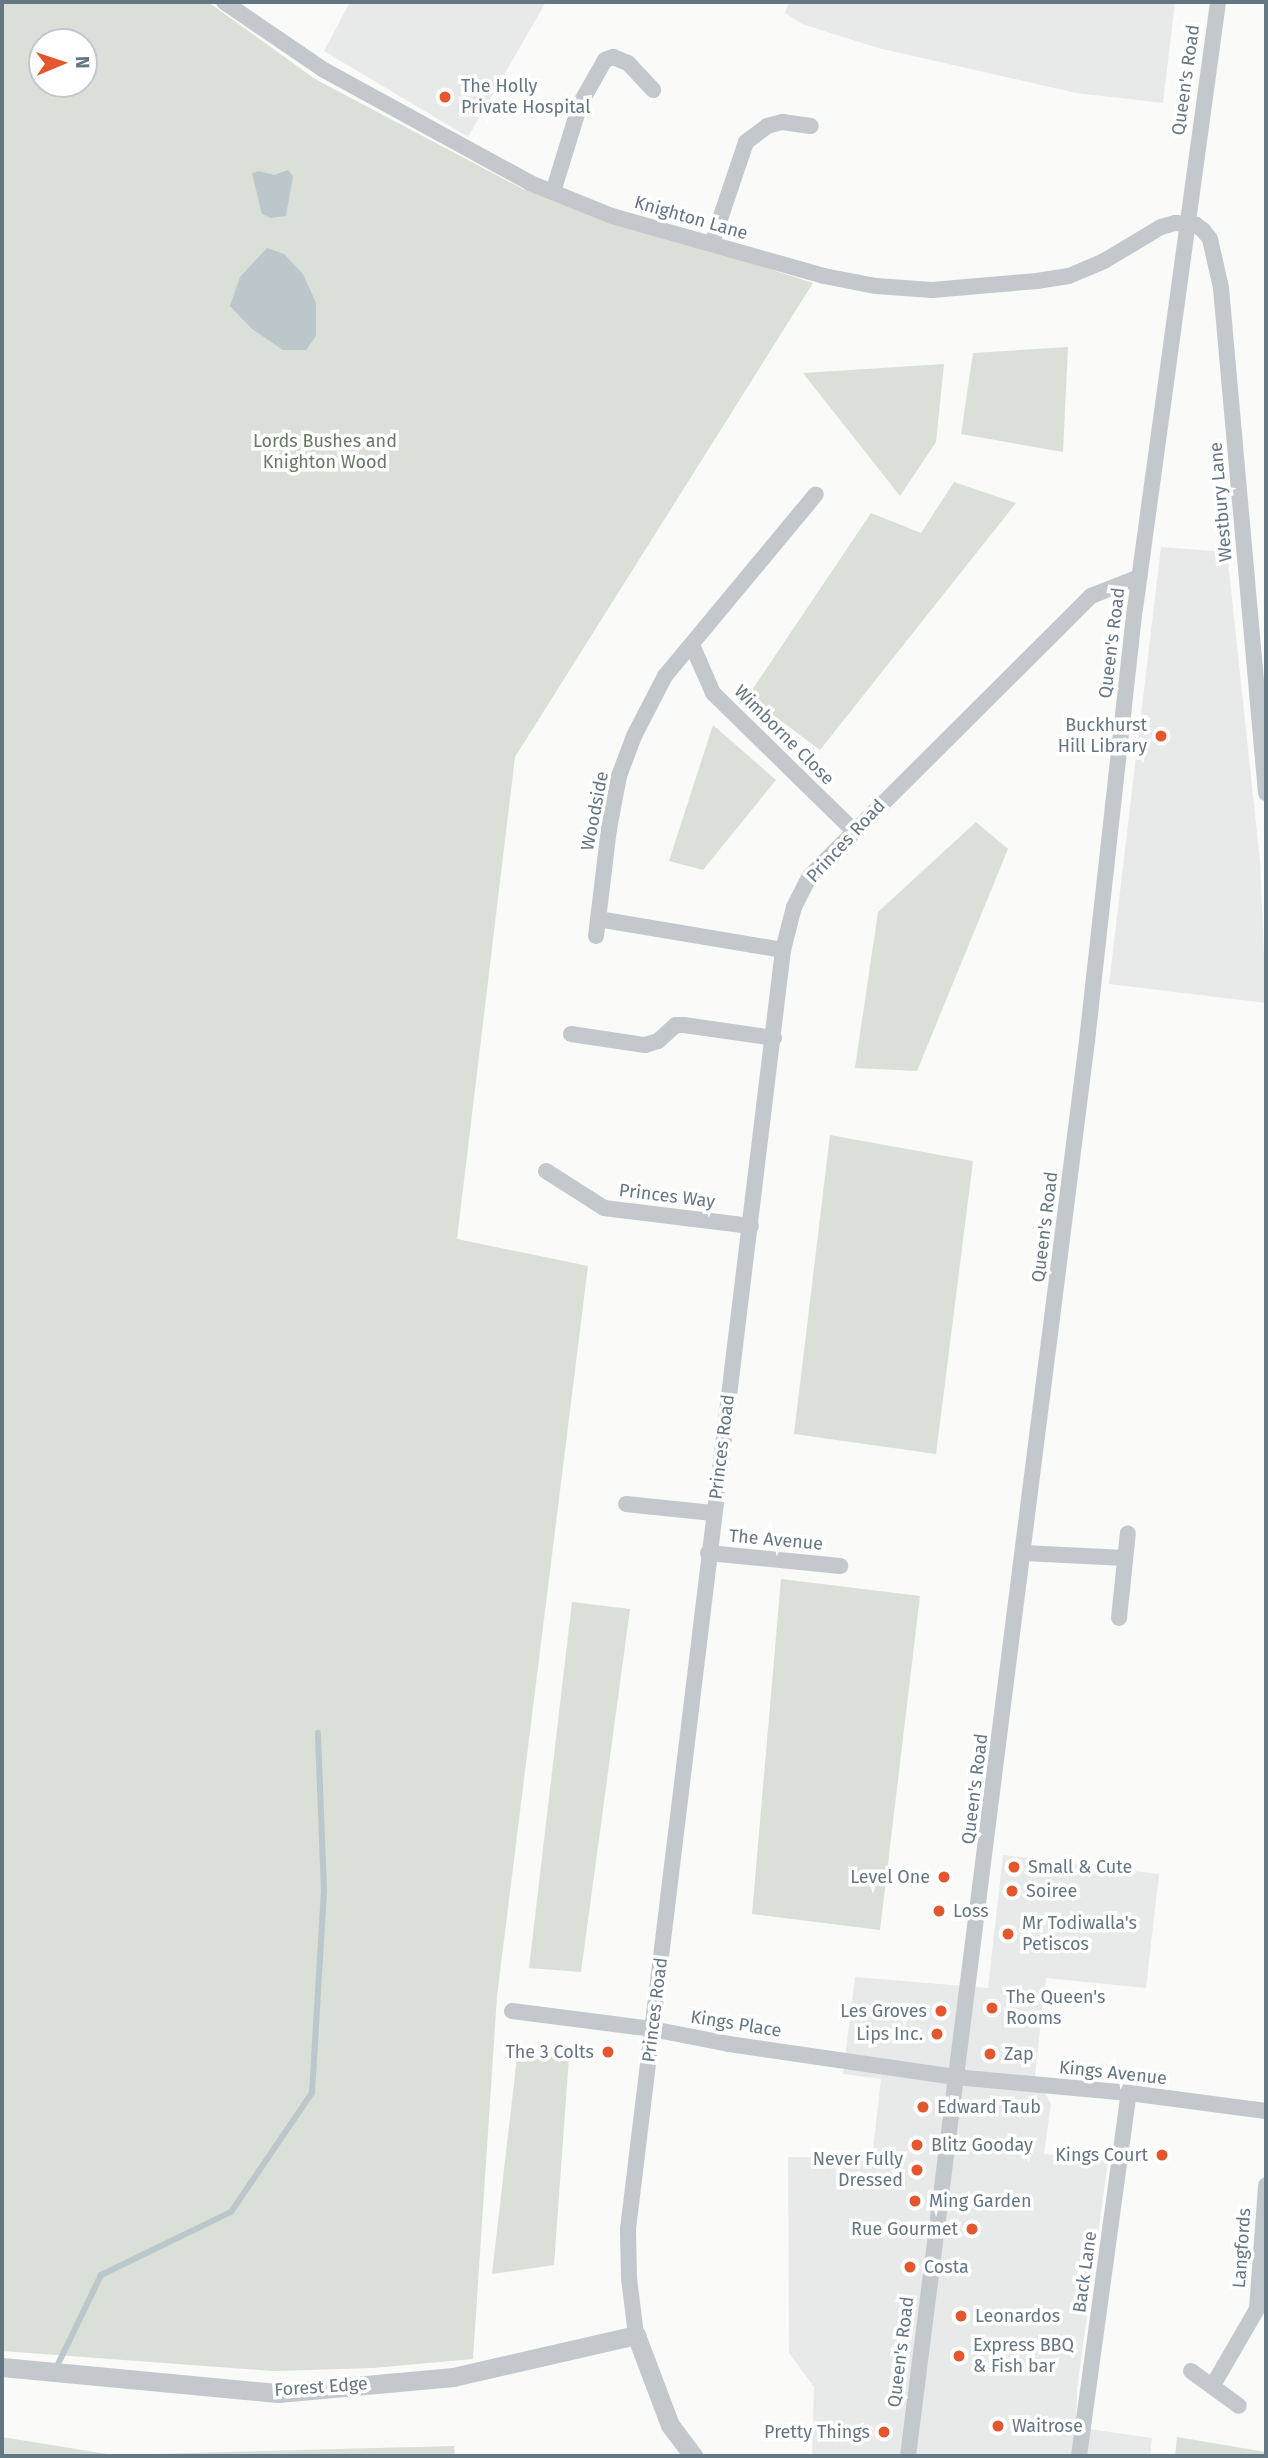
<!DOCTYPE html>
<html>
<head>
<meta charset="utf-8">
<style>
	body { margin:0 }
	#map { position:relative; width:1268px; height:2458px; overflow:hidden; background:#fafaf8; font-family:"Fira Sans",sans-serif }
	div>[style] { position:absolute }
	.built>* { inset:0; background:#e8e9e9 }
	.green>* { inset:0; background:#dadfd7 }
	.water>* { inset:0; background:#bbc7cb }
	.stream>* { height:6px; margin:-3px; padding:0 3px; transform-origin:3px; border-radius:3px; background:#bbc7cb }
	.minor>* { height:16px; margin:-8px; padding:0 8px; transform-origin:8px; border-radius:8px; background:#c3c8cc }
	.tertiary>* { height:19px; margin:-9.5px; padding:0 9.5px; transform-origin:9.5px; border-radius:9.5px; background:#c3c8cc }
	.dots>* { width:19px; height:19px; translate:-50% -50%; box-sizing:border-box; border:4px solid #fff; border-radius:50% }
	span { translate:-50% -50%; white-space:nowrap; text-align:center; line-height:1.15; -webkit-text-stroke:7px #fff; paint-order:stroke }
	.street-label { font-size:18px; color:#657683 }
	.poi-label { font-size:18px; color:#657683 }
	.left { translate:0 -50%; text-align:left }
	.right { translate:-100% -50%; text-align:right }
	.park-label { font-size:18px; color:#687a64 }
	.frame { position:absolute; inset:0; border:4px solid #657683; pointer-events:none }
	.north { position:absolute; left:28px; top:28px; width:70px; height:70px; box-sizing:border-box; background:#fff; border:2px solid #c1c8cd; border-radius:50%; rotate:88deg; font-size:19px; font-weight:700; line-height:28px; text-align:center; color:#657683 }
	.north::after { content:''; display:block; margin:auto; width:24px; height:32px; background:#e4572e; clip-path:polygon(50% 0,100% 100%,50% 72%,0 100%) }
</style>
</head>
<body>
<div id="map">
	<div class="built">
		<i style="clip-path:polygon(350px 2px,546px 2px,468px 137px,324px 51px)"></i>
		<i style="clip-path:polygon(789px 2px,1175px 2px,1163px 103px,1076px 93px,878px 48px,802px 24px,785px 13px)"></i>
		<i style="clip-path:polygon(1161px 547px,1227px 552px,1260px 861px,1266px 1003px,1109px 984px)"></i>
		<i style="clip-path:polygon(1003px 1855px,1159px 1874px,1146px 1988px,1046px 1978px,1035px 2075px,1051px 2104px,1044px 2154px,1108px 2161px,1077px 2390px,1076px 2427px,1152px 2438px,1150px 2456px,812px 2456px,814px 2387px,789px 2353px,788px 2157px,872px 2158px,881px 2079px,843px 2074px,855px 1977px,988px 1988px)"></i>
	</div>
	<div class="green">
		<i style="clip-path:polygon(evenodd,2px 2px,208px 2px,315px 79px,523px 189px,813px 283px,515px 757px,457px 1239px,588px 1266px,497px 1996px,473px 2359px,373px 2368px,273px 2371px,2px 2351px,2px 2px,42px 42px,84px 42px,84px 84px,42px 84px,42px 42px)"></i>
		<i style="clip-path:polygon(1068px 347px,1063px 452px,961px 434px,973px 353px)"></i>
		<i style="clip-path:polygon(944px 364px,936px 442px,900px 496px,803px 373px)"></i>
		<i style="clip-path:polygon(954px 482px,1016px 503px,820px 750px,748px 696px,871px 513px,921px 533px)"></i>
		<i style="clip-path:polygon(713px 725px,776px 780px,703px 870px,669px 861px)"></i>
		<i style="clip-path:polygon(976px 822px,1008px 849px,917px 1071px,855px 1068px,878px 912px)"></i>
		<i style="clip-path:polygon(830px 1135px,973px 1161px,936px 1454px,794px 1434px)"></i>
		<i style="clip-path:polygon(781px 1579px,920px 1596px,880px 1930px,752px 1914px)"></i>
		<i style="clip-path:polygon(572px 1602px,630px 1609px,581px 1972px,529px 1968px)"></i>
		<i style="clip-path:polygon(517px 2057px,569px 2057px,554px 2265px,492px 2274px)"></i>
		<i style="clip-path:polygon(2px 2437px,113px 2455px,454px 2446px,455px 2456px,2px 2456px)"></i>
		<i style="clip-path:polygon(1177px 2437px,1266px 2452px,1266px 2456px,1175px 2456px)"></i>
	</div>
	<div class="water">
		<i style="clip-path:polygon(288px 170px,293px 176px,286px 216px,271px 218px,262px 214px,252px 173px,259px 171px,274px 175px)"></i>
		<i style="clip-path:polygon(267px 248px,284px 254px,303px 274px,316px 303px,316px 336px,306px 350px,283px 350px,252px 329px,230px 306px,240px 277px)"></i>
	</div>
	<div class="stream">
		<i style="left:58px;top:2364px;width:99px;rotate:-64.2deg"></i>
		<i style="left:101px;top:2275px;width:144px;rotate:-25.9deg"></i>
		<i style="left:231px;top:2212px;width:144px;rotate:-55.8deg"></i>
		<i style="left:312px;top:2093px;width:202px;rotate:-86.6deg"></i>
		<i style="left:324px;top:1891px;width:158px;rotate:-92.2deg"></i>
	</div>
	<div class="minor">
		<i style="left:224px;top:2px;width:121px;rotate:34.2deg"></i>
		<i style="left:324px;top:70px;width:235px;rotate:28.7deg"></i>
		<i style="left:530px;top:183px;width:88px;rotate:21.9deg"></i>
		<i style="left:612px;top:216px;width:220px;rotate:15.8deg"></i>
		<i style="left:824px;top:276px;width:53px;rotate:10.9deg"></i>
		<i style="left:876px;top:286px;width:56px;rotate:4.1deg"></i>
		<i style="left:932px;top:290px;width:105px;rotate:-4.9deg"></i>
		<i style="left:1037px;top:281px;width:32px;rotate:-9deg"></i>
		<i style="left:1069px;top:276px;width:38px;rotate:-23deg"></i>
		<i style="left:1104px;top:261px;width:66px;rotate:-30.8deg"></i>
		<i style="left:1161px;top:227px;width:15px;rotate:-16deg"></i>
		<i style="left:1175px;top:223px;width:21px;rotate:5deg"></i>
		<i style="left:1196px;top:225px;width:9px;rotate:36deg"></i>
		<i style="left:1203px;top:230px;width:11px;rotate:52deg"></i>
		<i style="left:1210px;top:239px;width:50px;rotate:77.3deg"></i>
		<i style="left:1221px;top:288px;width:507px;rotate:84.91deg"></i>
		<i style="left:553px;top:192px;width:92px;rotate:-72.9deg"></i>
		<i style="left:580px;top:104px;width:51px;rotate:-60.4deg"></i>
		<i style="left:605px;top:60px;width:9px;rotate:-21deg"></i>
		<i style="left:613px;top:57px;width:16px;rotate:22deg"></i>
		<i style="left:628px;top:63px;width:37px;rotate:47deg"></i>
		<i style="left:712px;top:243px;width:107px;rotate:-71.4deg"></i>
		<i style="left:746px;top:142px;width:26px;rotate:-37deg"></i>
		<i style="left:767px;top:126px;width:16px;rotate:-15deg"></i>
		<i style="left:782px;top:122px;width:29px;rotate:8deg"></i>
		<i style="left:692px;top:645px;width:52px;rotate:66.4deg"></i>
		<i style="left:713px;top:693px;width:197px;rotate:44.4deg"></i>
		<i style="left:598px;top:919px;width:188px;rotate:9.5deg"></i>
		<i style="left:596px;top:936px;width:108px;rotate:-83.1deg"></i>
		<i style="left:609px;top:829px;width:54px;rotate:-79.3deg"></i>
		<i style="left:619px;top:776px;width:43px;rotate:-69.4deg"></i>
		<i style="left:634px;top:736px;width:68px;rotate:-62.7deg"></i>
		<i style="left:665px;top:676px;width:236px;rotate:-50.3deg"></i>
		<i style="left:571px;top:1034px;width:75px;rotate:8.5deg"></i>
		<i style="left:645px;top:1045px;width:14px;rotate:-17deg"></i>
		<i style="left:658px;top:1041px;width:24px;rotate:-42deg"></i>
		<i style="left:676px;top:1025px;width:8px"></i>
		<i style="left:684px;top:1025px;width:91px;rotate:8.2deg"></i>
		<i style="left:546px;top:1171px;width:69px;rotate:32.5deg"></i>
		<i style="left:604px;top:1208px;width:148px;rotate:7deg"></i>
		<i style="left:626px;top:1504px;width:87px;rotate:5.9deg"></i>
		<i style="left:708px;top:1553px;width:133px;rotate:5.6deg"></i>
		<i style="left:1024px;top:1553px;width:101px;rotate:2.8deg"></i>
		<i style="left:1119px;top:1618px;width:85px;rotate:-84deg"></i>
		<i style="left:512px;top:2011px;width:141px;rotate:7.3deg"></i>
		<i style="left:652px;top:2029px;width:78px;rotate:11deg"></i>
		<i style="left:729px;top:2044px;width:227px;rotate:8.3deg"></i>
		<i style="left:954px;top:2077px;width:176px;rotate:5.2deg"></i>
		<i style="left:1129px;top:2093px;width:138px;rotate:7.5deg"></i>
		<i style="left:636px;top:2335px;width:57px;rotate:-97deg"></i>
		<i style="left:629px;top:2278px;width:49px;rotate:-91.2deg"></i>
		<i style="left:628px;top:2229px;width:1288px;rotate:-83.09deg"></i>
		<i style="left:783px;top:950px;width:44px;rotate:-75.7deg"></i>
		<i style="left:794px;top:907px;width:34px;rotate:-63deg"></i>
		<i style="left:809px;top:877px;width:398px;rotate:-44.9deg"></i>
		<i style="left:1091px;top:596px;width:52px;rotate:-21.6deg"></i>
		<i style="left:1191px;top:2371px;width:59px;rotate:36.1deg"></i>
		<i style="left:1213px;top:2385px;width:88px;rotate:-59.9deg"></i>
		<i style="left:1257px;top:2309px;width:124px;rotate:-85.8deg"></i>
		<i style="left:908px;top:2456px;width:1426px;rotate:-82.79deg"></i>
		<i style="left:1087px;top:1041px;width:435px;rotate:-83.7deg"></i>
		<i style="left:1135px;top:609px;width:613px;rotate:-82.21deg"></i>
		<i style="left:1079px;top:2456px;width:366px;rotate:-82.2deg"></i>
	</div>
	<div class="tertiary">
		<i style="left:2px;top:2367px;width:277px;rotate:5.4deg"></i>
		<i style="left:278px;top:2393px;width:176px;rotate:-5.2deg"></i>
		<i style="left:453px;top:2377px;width:188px;rotate:-12.9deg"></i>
		<i style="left:636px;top:2335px;width:96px;rotate:69.3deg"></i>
		<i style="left:670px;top:2425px;width:39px;rotate:53deg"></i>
	</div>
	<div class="dots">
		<i style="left:445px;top:97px;background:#e4572e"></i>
		<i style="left:1161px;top:736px;background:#e4572e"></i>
		<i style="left:1014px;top:1867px;background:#e4572e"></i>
		<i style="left:944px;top:1877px;background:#e4572e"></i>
		<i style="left:1012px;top:1891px;background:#e4572e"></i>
		<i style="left:939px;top:1911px;background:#e4572e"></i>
		<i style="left:1008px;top:1934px;background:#e4572e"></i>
		<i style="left:992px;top:2008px;background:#e4572e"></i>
		<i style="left:941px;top:2011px;background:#e4572e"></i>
		<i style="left:937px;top:2034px;background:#e4572e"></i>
		<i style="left:608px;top:2052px;background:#e4572e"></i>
		<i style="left:990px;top:2054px;background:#e4572e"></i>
		<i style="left:923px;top:2107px;background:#e4572e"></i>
		<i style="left:917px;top:2145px;background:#e4572e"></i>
		<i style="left:1162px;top:2155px;background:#e4572e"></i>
		<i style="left:917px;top:2170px;background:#e4572e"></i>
		<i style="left:915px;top:2201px;background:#e4572e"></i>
		<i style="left:972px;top:2229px;background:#e4572e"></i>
		<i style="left:910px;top:2267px;background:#e4572e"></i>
		<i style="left:961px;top:2316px;background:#e4572e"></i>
		<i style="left:959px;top:2356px;background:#e4572e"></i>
		<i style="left:998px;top:2426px;background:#e4572e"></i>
		<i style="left:884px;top:2432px;background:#e4572e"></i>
	</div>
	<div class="street-label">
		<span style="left:1186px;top:80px;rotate:-82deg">Queen's Road</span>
		<span style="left:691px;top:218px;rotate:16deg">Knighton Lane</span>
		<span style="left:1221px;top:502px;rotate:-95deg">Westbury Lane</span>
		<span style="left:1112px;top:643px;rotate:-83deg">Queen's Road</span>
		<span style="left:784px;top:735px;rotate:45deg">Wimborne Close</span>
		<span style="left:595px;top:811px;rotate:-79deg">Woodside</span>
		<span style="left:846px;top:841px;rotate:-47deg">Princes Road</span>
		<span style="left:667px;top:1196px;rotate:7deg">Princes Way</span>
		<span style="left:1045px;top:1227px;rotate:-83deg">Queen's Road</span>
		<span style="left:722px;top:1447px;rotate:-83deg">Princes Road</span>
		<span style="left:776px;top:1540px;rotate:5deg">The Avenue</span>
		<span style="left:975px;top:1789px;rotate:-83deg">Queen's Road</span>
		<span style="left:655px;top:2010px;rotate:-83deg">Princes Road</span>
		<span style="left:736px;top:2024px;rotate:9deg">Kings Place</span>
		<span style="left:1113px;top:2073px;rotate:6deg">Kings Avenue</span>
		<span style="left:1242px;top:2248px;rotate:-86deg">Langfords</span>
		<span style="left:1085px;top:2272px;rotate:-82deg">Back Lane</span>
		<span style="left:901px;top:2352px;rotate:-83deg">Queen's Road</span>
		<span style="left:321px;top:2387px;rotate:-4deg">Forest Edge</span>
	</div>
	<div class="poi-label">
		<span class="left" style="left:461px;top:97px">The Holly<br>Private Hospital</span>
		<span class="right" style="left:1147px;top:736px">Buckhurst<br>Hill Library</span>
		<span class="left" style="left:1028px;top:1867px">Small &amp; Cute</span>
		<span class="right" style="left:930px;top:1877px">Level One</span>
		<span class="left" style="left:1026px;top:1891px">Soiree</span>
		<span class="left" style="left:953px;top:1911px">Loss</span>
		<span class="left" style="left:1022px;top:1934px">Mr Todiwalla's<br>Petiscos</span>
		<span class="left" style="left:1006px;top:2008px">The Queen's<br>Rooms</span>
		<span class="right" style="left:927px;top:2011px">Les Groves</span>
		<span class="right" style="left:923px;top:2034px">Lips Inc.</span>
		<span class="right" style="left:594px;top:2052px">The 3 Colts</span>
		<span class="left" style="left:1004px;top:2054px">Zap</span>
		<span class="left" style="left:937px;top:2107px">Edward Taub</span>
		<span class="left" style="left:931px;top:2145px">Blitz Gooday</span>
		<span class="right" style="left:1148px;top:2155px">Kings Court</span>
		<span class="right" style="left:903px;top:2170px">Never Fully<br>Dressed</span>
		<span class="left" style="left:929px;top:2201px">Ming Garden</span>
		<span class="right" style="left:958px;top:2229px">Rue Gourmet</span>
		<span class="left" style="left:924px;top:2267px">Costa</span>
		<span class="left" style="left:975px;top:2316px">Leonardos</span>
		<span class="left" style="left:973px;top:2356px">Express BBQ<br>&amp; Fish bar</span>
		<span class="left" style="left:1012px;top:2426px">Waitrose</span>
		<span class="right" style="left:870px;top:2432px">Pretty Things</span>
	</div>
	<div class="park-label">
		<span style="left:325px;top:452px">Lords Bushes and<br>Knighton Wood</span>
	</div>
	<div class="frame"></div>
	<div class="north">N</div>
</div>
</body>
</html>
